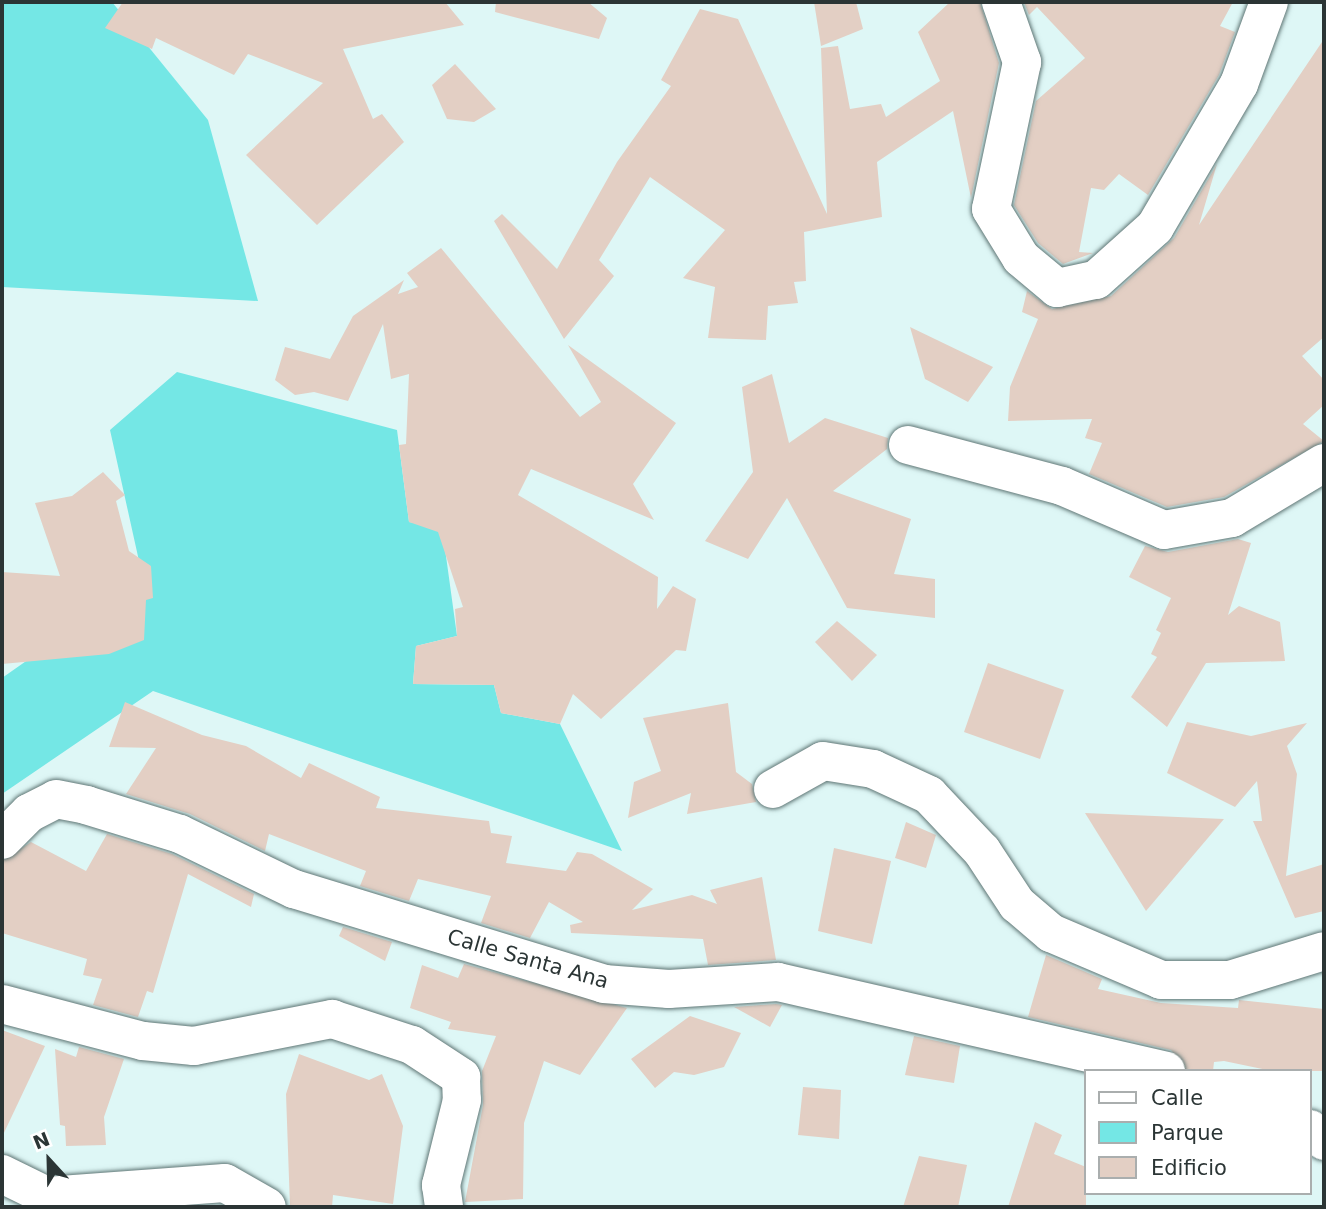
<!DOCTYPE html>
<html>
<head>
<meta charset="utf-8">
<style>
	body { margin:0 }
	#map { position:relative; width:1326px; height:1209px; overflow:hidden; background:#def7f6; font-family:"DejaVu Sans",sans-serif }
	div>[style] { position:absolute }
	.green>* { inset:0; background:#74e7e5 }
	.building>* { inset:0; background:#e3cfc4 }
	.roads { filter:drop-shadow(0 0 2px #5f7675) drop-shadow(0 0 2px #5f7675) }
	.minor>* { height:38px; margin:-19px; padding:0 19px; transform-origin:19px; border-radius:19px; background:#fff }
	span { translate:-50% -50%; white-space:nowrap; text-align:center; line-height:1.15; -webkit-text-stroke:5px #fff; paint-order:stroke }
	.street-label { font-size:21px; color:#2b3535 }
	.frame { position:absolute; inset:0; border:4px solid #2b3535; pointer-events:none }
	.legend { position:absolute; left:1084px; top:1069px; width:228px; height:126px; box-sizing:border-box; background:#fff; border:2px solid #aaaeae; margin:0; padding:9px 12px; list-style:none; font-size:21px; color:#2b3535 }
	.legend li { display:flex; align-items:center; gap:14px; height:35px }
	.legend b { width:35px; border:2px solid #aaaeae }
	.north { position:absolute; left:14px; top:1125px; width:70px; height:70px; -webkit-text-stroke:5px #fff; paint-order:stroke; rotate:338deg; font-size:19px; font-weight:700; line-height:28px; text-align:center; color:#2b3535 }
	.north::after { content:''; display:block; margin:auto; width:24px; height:32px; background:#2b3535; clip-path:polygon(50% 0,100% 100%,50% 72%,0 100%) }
</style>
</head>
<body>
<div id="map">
	<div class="green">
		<i style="clip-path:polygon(2px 2px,112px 2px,208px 120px,258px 301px,2px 287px)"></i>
		<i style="clip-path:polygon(177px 372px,397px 430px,409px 522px,442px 527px,457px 636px,416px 646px,413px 684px,494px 685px,501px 713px,560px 724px,622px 851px,153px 691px,2px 794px,2px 678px,143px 579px,110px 430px)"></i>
	</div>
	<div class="building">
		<i style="clip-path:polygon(123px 2px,445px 2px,464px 25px,343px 49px,373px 119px,382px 114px,404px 142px,317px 225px,246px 155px,323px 83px,248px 54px,234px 75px,156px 38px,152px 49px,105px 28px)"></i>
		<i style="clip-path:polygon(496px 2px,588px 2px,607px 18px,599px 39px,495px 12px)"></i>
		<i style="clip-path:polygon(814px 2px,856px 2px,863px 29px,821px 46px)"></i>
		<i style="clip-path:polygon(950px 2px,980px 2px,999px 63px,971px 198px,953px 111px,877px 162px,882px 217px,804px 232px,806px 281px,794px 282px,798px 303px,768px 306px,766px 340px,708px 338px,715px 287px,683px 278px,725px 230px,650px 177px,599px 260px,614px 276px,564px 339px,494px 221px,502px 214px,557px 269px,617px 162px,671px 86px,661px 80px,700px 9px,738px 19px,827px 214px,821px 48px,838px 46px,850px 109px,881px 104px,886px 117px,940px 81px,918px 32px)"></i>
		<i style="clip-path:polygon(1024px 2px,1233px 2px,1220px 26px,1235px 32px,1219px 75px,1148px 195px,1119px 174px,1104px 190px,1091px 188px,1079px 252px,1093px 253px,1063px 264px,1038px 243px,1014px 205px,1036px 101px,1085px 58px,1037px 7px,1029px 15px)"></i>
		<i style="clip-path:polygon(1324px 39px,1324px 337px,1302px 356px,1324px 380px,1324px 405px,1303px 424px,1324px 441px,1224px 497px,1167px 507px,1089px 474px,1102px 443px,1085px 438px,1092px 419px,1008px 421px,1010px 387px,1038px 319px,1022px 312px,1027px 291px,1052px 309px,1111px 296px,1174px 238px,1217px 164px,1199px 225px)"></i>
		<i style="clip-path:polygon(455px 64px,496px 109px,474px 122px,447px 119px,432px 85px)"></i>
		<i style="clip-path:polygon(441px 248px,580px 417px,601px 402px,568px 345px,676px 423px,633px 484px,654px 520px,531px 469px,518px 495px,658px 577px,657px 609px,673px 586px,696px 599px,686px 651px,676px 650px,601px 719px,573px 694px,560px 724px,501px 713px,494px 685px,413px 684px,416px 646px,457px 636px,455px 609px,463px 607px,438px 532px,409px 522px,399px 445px,406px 444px,409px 374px,391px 379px,383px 324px,348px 401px,314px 392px,295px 395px,275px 380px,285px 347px,330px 359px,353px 316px,404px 280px,398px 294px,418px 287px,407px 273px)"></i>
		<i style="clip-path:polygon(910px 327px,993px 367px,968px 402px,925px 379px)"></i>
		<i style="clip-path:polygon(772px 374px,789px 443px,825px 418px,888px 438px,887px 449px,833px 491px,911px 519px,894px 574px,935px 579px,935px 618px,847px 608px,787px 498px,748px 559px,705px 541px,753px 472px,742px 387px)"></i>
		<i style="clip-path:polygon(103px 472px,125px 495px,116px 501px,129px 551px,151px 566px,153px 598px,146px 600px,144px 640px,109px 654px,2px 664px,2px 572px,60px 576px,35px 503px,72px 496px)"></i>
		<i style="clip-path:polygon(1238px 539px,1251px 543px,1228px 615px,1239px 606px,1280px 622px,1285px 661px,1206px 663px,1167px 727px,1131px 697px,1157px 657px,1151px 654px,1161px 633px,1156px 630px,1171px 598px,1129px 577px,1145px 546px,1168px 552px)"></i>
		<i style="clip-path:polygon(837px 621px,877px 655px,852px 681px,815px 642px)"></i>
		<i style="clip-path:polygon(988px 663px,1064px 690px,1040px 759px,964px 732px)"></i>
		<i style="clip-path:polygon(125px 702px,202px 735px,246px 746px,301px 778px,309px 763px,380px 797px,376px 808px,489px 821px,491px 833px,512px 836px,506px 863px,566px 871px,577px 852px,592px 854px,653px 889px,632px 910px,692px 895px,717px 904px,710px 890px,762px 877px,776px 960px,708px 965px,703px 939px,571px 933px,570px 925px,583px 922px,549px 902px,530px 938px,481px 923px,491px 896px,418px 879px,409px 901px,360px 886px,366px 871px,269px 834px,265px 851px,190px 814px,126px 794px,156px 748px,109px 747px)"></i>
		<i style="clip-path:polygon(728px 703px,736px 772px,752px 784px,756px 802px,687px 814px,691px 793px,628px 818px,634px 782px,661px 771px,643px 718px)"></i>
		<i style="clip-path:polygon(1187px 722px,1251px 736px,1307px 723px,1287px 746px,1297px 774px,1286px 876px,1324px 864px,1324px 911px,1295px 918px,1253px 821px,1262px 821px,1257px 781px,1235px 807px,1167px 773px)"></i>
		<i style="clip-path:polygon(1085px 813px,1224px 819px,1146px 911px)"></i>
		<i style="clip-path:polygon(906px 822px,936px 835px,926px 868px,895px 858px)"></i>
		<i style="clip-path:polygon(107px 834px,172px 854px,254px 894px,251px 907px,188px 874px,153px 993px,147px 991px,138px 1017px,93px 1005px,102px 979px,83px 975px,87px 959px,2px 933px,2px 861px,31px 842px,86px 871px)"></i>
		<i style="clip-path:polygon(834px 848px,891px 861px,872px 944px,818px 931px)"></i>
		<i style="clip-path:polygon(343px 927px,392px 942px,385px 961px,339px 936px)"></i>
		<i style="clip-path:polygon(1046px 955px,1102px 979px,1098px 989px,1161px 1003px,1238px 1008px,1239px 1000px,1324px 1009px,1324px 1071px,1272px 1071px,1224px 1061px,1214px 1062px,1213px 1071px,1187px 1071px,1171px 1050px,1028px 1017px)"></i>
		<i style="clip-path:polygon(464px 964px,627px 1008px,580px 1075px,544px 1061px,524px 1123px,523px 1199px,465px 1202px,483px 1105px,482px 1071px,496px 1036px,448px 1029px,451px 1022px,410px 1008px,422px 965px,458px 978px)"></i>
		<i style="clip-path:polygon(782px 1005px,770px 1027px,734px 1007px,776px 1004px)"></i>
		<i style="clip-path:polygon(690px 1016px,741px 1033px,724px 1067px,694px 1075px,674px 1072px,655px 1088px,631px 1059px)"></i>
		<i style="clip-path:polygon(2px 1030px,45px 1046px,2px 1137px)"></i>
		<i style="clip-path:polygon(914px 1036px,960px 1046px,954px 1083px,905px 1075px)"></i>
		<i style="clip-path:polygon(79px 1047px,124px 1059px,104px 1117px,106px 1145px,66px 1146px,65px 1126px,60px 1125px,55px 1049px,76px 1057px)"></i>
		<i style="clip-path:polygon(299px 1054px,369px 1080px,382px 1074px,403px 1126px,393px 1204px,333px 1195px,332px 1207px,290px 1207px,286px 1094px)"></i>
		<i style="clip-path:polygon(803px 1087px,841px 1090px,839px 1139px,798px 1135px)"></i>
		<i style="clip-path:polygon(1035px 1122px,1062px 1135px,1054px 1154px,1086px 1167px,1086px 1207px,1008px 1207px)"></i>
		<i style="clip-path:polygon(919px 1156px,967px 1165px,958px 1207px,903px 1207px)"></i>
	</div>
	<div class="roads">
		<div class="minor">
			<i style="left:1001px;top:2px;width:64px;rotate:70.7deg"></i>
			<i style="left:1022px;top:62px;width:150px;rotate:101.9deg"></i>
			<i style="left:991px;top:209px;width:57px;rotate:58.5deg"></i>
			<i style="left:1021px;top:258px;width:47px;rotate:39.8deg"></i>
			<i style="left:1057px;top:288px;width:40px;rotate:-12deg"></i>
			<i style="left:1096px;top:280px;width:79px;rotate:-41.9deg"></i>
			<i style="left:1155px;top:227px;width:166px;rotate:-59.6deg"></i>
			<i style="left:1239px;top:84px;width:87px;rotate:-69.9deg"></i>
			<i style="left:908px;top:445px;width:159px;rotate:14.9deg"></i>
			<i style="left:1062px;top:486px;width:111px;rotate:23.3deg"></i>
			<i style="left:1164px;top:530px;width:69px;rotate:-10deg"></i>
			<i style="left:1232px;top:518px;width:107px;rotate:-30.9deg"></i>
			<i style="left:773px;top:789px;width:57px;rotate:-29.2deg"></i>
			<i style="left:823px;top:761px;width:51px;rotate:9.1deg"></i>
			<i style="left:873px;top:769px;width:62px;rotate:24.9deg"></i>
			<i style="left:929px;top:795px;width:77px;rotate:46.6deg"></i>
			<i style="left:982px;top:851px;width:64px;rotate:56.6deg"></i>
			<i style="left:1017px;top:904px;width:45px;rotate:40.5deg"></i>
			<i style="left:1051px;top:933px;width:120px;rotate:23.1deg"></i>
			<i style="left:1161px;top:980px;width:69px"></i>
			<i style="left:1230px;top:980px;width:98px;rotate:-17.1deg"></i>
			<i style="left:2px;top:840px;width:38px;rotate:-45deg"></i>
			<i style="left:29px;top:813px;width:30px;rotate:-27deg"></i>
			<i style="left:56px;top:799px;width:31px;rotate:11deg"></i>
			<i style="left:86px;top:805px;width:98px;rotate:17.1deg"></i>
			<i style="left:180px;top:834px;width:127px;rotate:25.8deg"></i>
			<i style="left:294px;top:889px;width:324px;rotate:17deg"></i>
			<i style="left:604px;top:984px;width:65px;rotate:4.4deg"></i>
			<i style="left:669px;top:989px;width:109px;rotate:-3.7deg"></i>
			<i style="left:778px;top:982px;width:398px;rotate:12.9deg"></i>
			<i style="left:2px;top:1004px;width:146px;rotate:14.7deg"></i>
			<i style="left:143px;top:1041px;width:51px;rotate:5.6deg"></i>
			<i style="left:194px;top:1046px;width:141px;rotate:-11.1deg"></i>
			<i style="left:332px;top:1019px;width:84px;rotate:18deg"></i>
			<i style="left:412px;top:1045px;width:59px;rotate:33.1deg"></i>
			<i style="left:461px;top:1077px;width:23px;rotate:88deg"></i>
			<i style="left:462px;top:1100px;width:88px;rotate:103.9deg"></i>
			<i style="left:441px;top:1185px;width:22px;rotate:82deg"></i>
			<i style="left:1310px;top:1129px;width:18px;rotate:41deg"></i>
			<i style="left:2px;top:1174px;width:50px;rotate:26.1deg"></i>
			<i style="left:47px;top:1196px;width:178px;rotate:-4.2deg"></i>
			<i style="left:225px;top:1183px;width:48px;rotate:29.7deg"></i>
		</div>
	</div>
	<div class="street-label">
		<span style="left:528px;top:959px;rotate:16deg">Calle Santa Ana</span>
	</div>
	<div class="frame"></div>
	<ul class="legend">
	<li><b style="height:9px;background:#fff"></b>Calle</li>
	<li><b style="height:19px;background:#74e7e5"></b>Parque</li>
	<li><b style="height:19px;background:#e3cfc4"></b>Edificio</li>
	</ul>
	<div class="north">N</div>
</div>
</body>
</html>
